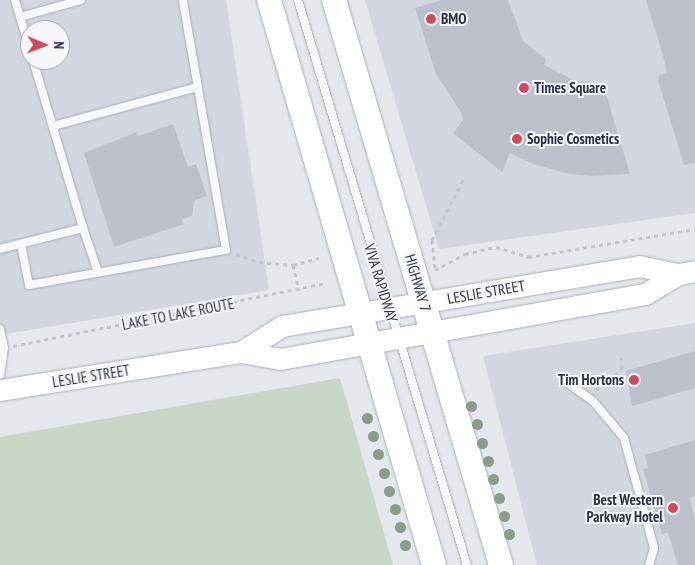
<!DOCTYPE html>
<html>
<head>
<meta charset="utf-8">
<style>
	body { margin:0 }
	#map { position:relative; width:695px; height:565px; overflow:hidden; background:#e4e7ec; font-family:"PT Sans Narrow",sans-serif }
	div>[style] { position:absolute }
	.built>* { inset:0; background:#d2d6de }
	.green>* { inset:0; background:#c9d6c5 }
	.building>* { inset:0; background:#bbc0ca }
	.path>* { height:3px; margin-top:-1.5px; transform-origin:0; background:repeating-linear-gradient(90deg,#c2c5cb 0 4px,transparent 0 8px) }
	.roads { filter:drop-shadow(0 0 1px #a9aeb7) drop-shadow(0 0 1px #a9aeb7) }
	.lane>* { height:8px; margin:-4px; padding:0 4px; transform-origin:4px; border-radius:4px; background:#f7f8fa }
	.secondary>* { height:21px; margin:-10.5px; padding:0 10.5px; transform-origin:10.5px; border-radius:10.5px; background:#fff }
	.primary>* { height:24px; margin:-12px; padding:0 12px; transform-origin:12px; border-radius:12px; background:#fff }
	.trees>* { width:11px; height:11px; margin:-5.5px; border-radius:50%; background:#899d89 }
	.dots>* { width:14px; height:14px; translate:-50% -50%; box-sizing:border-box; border:2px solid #f4f6f9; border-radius:50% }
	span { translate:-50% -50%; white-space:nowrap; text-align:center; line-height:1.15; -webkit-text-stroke:4px #f4f6f9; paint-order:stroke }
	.poi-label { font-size:15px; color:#2b3445; font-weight:700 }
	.left { translate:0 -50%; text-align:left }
	.right { translate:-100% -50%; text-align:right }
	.street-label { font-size:15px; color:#2b3445 }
	.north { position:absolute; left:20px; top:20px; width:50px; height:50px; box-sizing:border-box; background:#f4f6f9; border:1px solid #a4a8b1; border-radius:50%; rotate:91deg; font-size:14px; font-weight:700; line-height:20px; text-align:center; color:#2b3445 }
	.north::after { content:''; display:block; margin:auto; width:18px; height:22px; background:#d1495b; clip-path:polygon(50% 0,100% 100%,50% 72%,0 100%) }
</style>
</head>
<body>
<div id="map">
	<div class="built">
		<i style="clip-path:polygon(evenodd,0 0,226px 0,269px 290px,0 335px,0 0,30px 30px,60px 30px,60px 60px,30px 60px,30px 30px)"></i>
		<i style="clip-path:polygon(365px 0,695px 0,695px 213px,439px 249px)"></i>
		<i style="clip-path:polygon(695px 323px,695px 565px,537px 565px,483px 356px)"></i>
	</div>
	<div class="green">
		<i style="clip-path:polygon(340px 378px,393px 565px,0 565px,0 437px)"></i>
	</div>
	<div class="building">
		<i style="clip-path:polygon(442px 0,508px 0,523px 41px,546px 59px,544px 65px,575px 81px,603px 84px,630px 174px,591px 176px,570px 174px,533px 164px,510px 153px,502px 172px,453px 133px,463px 120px,461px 112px,436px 74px,415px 8px)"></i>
		<i style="clip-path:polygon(646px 0,695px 0,695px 163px,684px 165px,658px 80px,659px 75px,666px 73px,665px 62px)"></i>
		<i style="clip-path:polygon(173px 124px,188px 167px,196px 164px,207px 196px,194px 201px,192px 216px,182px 219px,184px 224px,114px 247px,84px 153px,137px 132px,138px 136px)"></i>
		<i style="clip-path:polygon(695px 351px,695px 388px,632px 406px,626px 371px)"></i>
		<i style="clip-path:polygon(695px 440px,695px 496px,689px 498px,695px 518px,695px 565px,678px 565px,668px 533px,662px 534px,643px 469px,648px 468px,645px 455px)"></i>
	</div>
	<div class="path">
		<i style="left:463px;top:180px;width:68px;rotate:117.3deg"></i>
		<i style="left:432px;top:240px;width:30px;rotate:84deg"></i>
		<i style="left:435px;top:270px;width:34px;rotate:-28deg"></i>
		<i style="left:465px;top:254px;width:32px;rotate:-13deg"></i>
		<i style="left:496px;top:247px;width:34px;rotate:17deg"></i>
		<i style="left:528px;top:257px;width:169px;rotate:-9.5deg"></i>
		<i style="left:236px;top:254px;width:24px;rotate:19deg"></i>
		<i style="left:259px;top:262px;width:34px;rotate:5deg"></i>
		<i style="left:293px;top:265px;width:27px;rotate:-15deg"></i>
		<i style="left:293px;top:265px;width:26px;rotate:77deg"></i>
		<i style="left:13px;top:346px;width:318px;rotate:-11.4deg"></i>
		<i style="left:596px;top:390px;width:33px;rotate:-39deg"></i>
		<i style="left:622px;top:369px;width:16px;rotate:-94deg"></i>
	</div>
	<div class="roads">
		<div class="lane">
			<i style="left:15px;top:0;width:52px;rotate:73.3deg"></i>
			<i style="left:298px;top:0;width:590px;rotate:73.35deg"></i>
			<i style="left:20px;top:17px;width:63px;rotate:-15.6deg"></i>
			<i style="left:53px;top:126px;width:150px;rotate:-15.1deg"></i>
			<i style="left:83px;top:228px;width:46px;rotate:71.2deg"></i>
			<i style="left:21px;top:244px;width:42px;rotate:79deg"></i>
			<i style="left:29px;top:285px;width:200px;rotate:-10.1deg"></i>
			<i style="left:226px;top:250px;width:254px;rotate:-99.8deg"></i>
			<i style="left:0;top:249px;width:86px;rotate:-14.2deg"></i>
			<i style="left:83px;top:228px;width:175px;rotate:-106.6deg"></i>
			<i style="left:0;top:329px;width:19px;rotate:78deg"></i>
			<i style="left:4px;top:348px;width:27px;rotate:98deg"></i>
			<i style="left:566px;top:382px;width:33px;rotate:35deg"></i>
			<i style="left:593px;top:401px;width:48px;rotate:50deg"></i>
			<i style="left:624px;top:438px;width:114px;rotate:74.7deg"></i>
			<i style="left:654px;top:548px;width:18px;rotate:106deg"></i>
		</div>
		<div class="secondary">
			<i style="left:241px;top:352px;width:49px;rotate:-32.4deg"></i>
			<i style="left:282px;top:326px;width:362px;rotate:-9.5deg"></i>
			<i style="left:639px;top:266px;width:40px;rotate:12deg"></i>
			<i style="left:678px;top:274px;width:17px;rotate:-10deg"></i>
			<i style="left:0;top:390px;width:244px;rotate:-9deg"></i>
			<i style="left:241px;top:352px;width:40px;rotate:10deg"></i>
			<i style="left:280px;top:359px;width:371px;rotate:-10.1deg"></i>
			<i style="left:645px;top:294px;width:39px;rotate:-31deg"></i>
		</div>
		<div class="primary">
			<i style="left:269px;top:0;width:589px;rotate:73.72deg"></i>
			<i style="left:334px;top:0;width:589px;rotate:73.53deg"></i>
		</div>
	</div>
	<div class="trees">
		<i style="left:471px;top:406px"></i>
		<i style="left:367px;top:418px"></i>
		<i style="left:477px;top:424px"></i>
		<i style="left:373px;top:436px"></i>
		<i style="left:482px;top:443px"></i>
		<i style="left:378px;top:454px"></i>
		<i style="left:488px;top:461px"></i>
		<i style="left:384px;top:473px"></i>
		<i style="left:493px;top:479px"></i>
		<i style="left:389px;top:491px"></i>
		<i style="left:499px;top:498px"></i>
		<i style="left:395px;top:509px"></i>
		<i style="left:504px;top:516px"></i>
		<i style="left:400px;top:527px"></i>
		<i style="left:509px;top:534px"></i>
		<i style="left:405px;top:545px"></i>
	</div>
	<div class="dots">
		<i style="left:431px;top:19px;background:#d1495b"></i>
		<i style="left:524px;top:88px;background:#d1495b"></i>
		<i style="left:517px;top:139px;background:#d1495b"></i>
		<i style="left:634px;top:380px;background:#d1495b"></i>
		<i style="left:673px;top:508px;background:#d1495b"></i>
	</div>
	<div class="poi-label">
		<span class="left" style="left:441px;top:19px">BMO</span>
		<span class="left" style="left:534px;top:88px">Times Square</span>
		<span class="left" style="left:527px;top:139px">Sophie Cosmetics</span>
		<span class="right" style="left:624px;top:380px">Tim Hortons</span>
		<span class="right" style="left:663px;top:508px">Best Western<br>Parkway Hotel</span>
	</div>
	<div class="street-label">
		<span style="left:381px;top:283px;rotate:73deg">VIVA RAPIDWAY</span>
		<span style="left:418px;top:283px;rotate:74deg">HIGHWAY 7</span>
		<span style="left:486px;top:292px;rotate:-10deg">LESLIE STREET</span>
		<span style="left:178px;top:314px;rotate:-11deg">LAKE TO LAKE ROUTE</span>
		<span style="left:91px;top:376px;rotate:-9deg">LESLIE STREET</span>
	</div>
	<div class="north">N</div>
</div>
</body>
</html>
